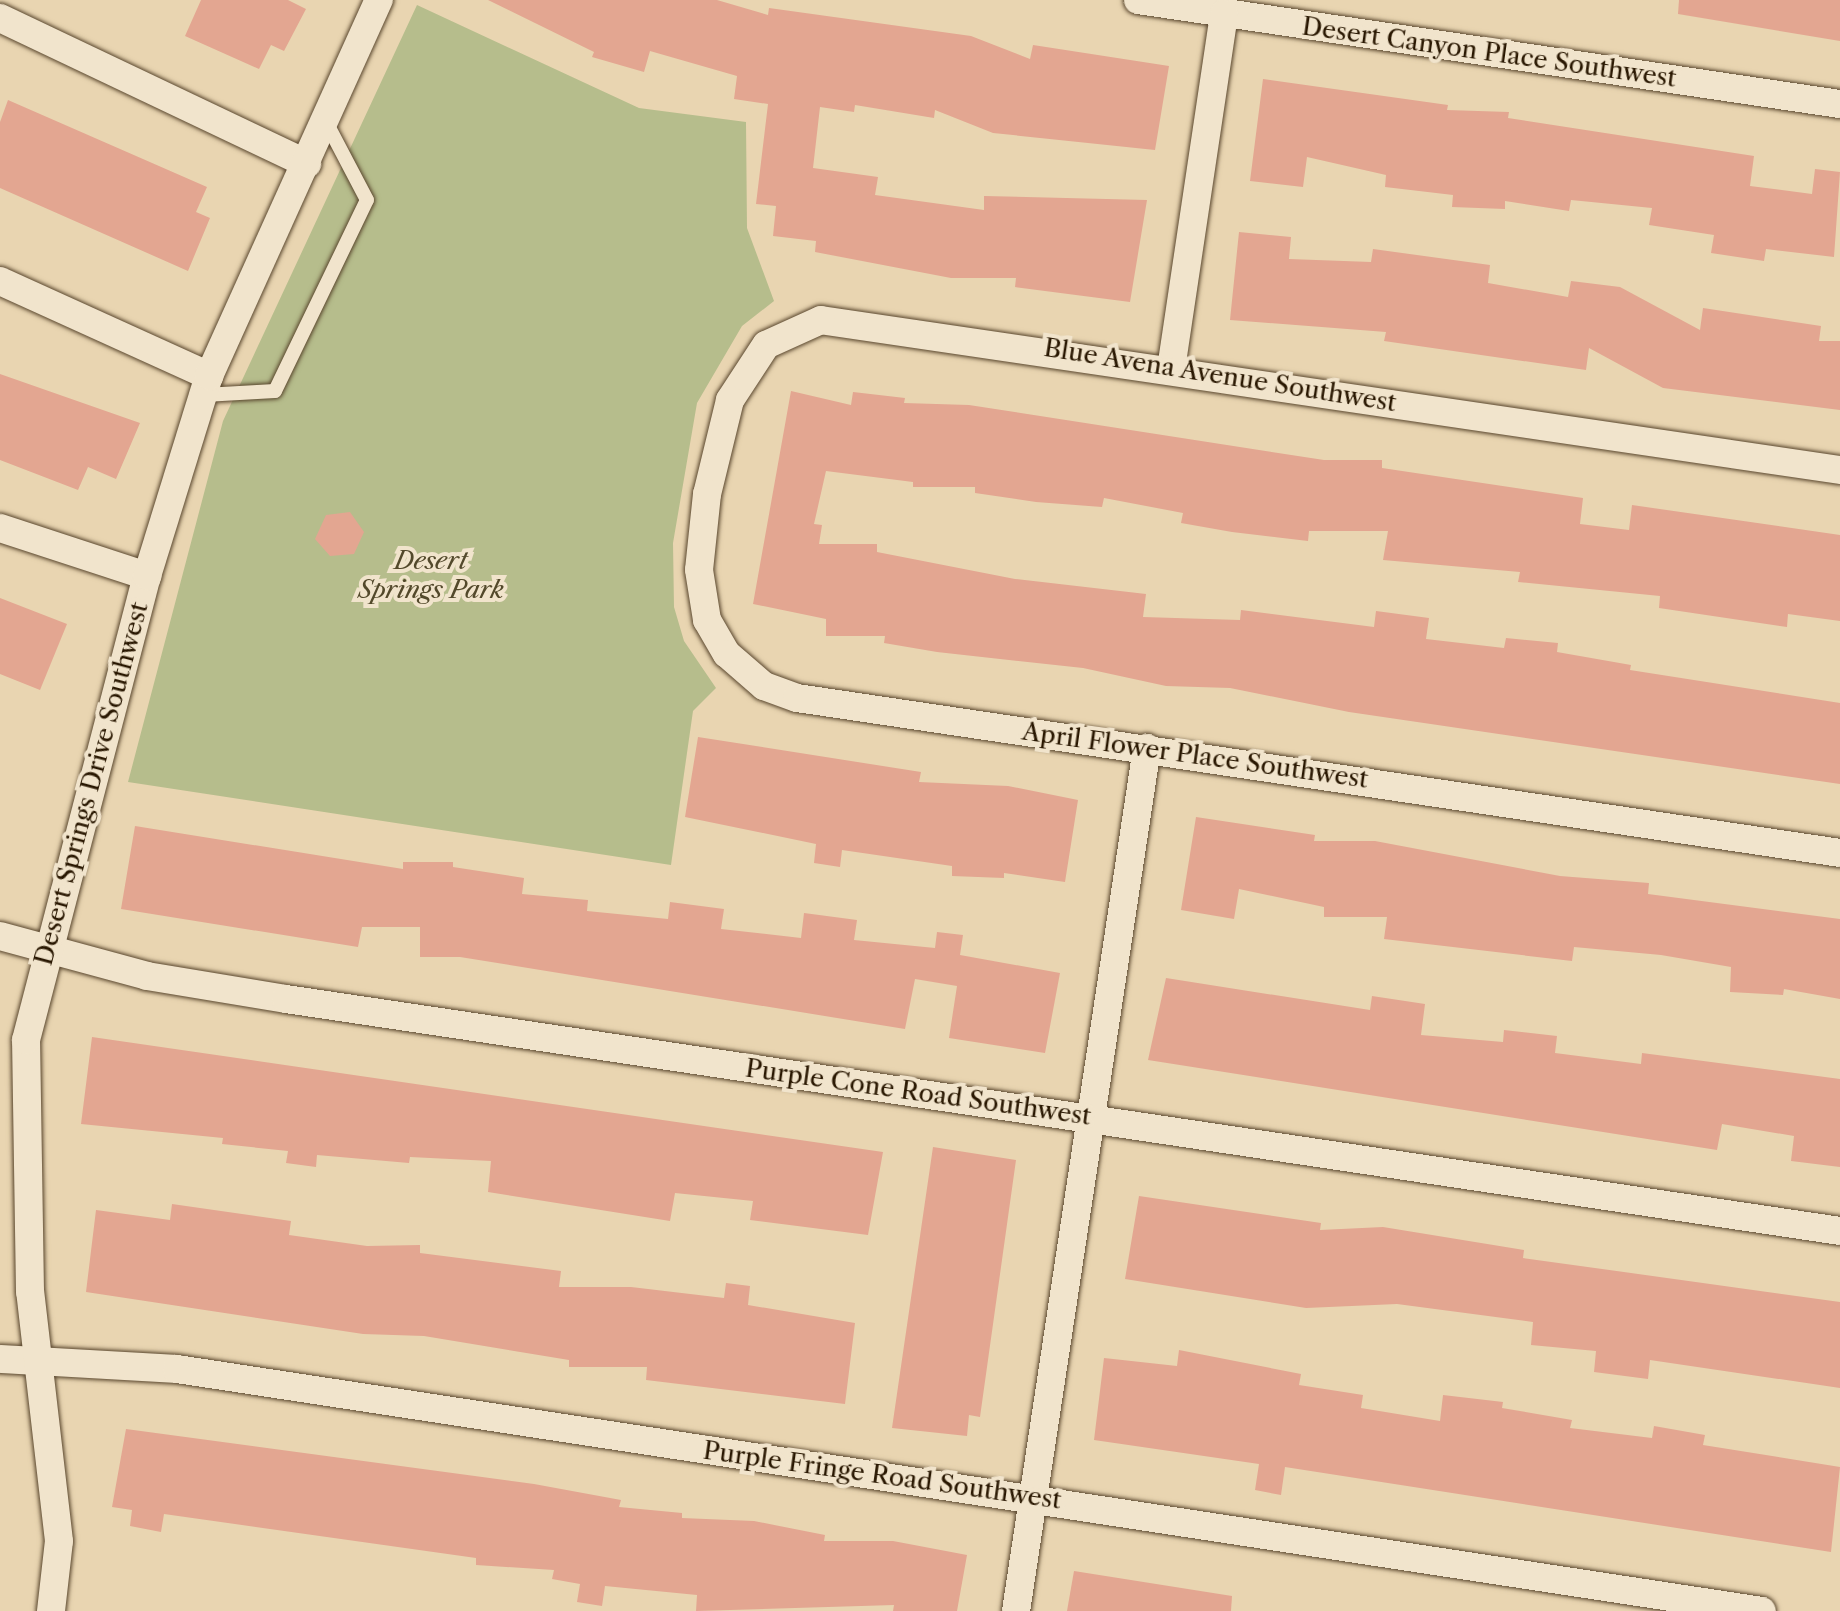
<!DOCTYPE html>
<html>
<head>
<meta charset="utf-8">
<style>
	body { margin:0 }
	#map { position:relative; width:1840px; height:1611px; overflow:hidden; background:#e9d5b1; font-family:"Libre Caslon Text",serif }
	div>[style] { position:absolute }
	.green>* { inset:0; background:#b6bd8c }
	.building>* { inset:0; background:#e3a691 }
	.roads { filter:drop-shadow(0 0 2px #59462d) drop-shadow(0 0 2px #59462d) }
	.lane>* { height:14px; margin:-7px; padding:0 7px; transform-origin:7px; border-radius:7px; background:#f1e4cc }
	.street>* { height:28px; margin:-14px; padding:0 14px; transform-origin:14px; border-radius:14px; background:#f1e4cc }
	span { translate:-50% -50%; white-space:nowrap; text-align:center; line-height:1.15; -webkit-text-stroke:8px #f1e4cc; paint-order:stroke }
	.street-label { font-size:25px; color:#291701 }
	.park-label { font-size:25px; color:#53492b; font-style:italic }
</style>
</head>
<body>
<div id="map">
	<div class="green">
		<i style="clip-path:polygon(417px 5px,639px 108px,746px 122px,747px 228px,774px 301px,742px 326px,697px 403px,673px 543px,674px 607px,684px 641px,716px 688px,693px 711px,671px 865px,128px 782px,223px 421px)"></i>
	</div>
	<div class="building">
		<i style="clip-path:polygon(201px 0,288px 0,306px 9px,284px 51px,271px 45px,259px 69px,185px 36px)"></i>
		<i style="clip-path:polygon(488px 0,717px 0,768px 15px,769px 8px,971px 36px,1030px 59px,1033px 45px,1169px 66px,1155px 150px,993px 133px,935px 110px,934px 118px,855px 105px,854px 112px,820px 107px,813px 168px,878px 177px,875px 195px,984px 210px,984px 196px,1147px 200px,1130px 302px,1015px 287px,1016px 278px,951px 278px,815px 252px,816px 241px,773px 236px,776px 206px,756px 204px,768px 104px,734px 99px,737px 76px,650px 51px,644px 72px,592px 57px,594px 52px)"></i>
		<i style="clip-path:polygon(1679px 0,1840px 0,1840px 41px,1678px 14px)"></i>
		<i style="clip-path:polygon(1263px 79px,1448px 105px,1447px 110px,1509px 112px,1508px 118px,1754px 156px,1750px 186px,1812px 194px,1815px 169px,1840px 172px,1834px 257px,1766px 249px,1764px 261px,1711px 253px,1714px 235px,1649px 225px,1652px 208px,1571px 200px,1569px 211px,1505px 201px,1505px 209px,1452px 207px,1453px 195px,1385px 187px,1386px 175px,1307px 157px,1303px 187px,1250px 181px)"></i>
		<i style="clip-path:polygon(8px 100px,207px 187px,196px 212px,210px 218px,188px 271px,0 188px,0 122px)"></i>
		<i style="clip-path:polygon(1239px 232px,1291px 237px,1289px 259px,1371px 262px,1373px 249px,1490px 265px,1488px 283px,1568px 297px,1571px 281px,1620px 287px,1700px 330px,1703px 308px,1821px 326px,1819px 341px,1840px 341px,1840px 410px,1663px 388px,1589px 348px,1586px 370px,1384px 341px,1386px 332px,1230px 320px)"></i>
		<i style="clip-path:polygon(0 374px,140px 423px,116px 479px,88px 467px,78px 490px,0 460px)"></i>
		<i style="clip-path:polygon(791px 391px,851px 405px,853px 392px,905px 398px,904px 403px,969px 405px,1324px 460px,1382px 460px,1382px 468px,1583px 498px,1580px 524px,1629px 530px,1632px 505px,1840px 535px,1840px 621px,1788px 614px,1787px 627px,1659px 608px,1660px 596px,1518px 582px,1520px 572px,1383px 560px,1388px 531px,1309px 531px,1308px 541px,1232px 532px,1181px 523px,1183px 513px,1104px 498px,1102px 507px,1036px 502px,975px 493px,975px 487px,913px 487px,913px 482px,826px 471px,814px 524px,822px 525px,819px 544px,877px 544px,877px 552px,1015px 579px,1146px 594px,1143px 617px,1240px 620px,1241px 610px,1374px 627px,1376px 611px,1429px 618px,1426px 639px,1504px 648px,1506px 638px,1558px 643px,1557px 652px,1631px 665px,1630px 670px,1840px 703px,1840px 784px,1349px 712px,1230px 688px,1166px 686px,1083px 668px,937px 652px,884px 643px,885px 636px,826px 636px,826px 619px,753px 604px)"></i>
		<i style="clip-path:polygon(350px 512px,364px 532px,354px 554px,330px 556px,315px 539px,326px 515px)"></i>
		<i style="clip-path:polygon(0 598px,67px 624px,40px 690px,0 674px)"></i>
		<i style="clip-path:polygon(698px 737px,921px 772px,919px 782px,1008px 786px,1078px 800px,1065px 882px,1004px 873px,1004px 878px,952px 876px,952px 866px,842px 850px,840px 867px,814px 863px,816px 844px,685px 817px)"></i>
		<i style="clip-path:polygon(1196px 817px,1315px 835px,1314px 841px,1375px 841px,1560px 876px,1649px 883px,1648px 894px,1840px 919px,1840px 999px,1784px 989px,1783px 995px,1730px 992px,1731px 967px,1661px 955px,1574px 947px,1572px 961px,1384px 939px,1387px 917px,1324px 917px,1324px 907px,1239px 889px,1234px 919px,1181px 910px)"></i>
		<i style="clip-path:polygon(135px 826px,403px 869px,403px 862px,453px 862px,453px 867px,524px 878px,522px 894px,588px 900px,587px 911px,668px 919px,670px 902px,724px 909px,721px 929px,801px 938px,804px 913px,857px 920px,854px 940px,935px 948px,937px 932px,963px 935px,960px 955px,1060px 973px,1045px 1053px,949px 1038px,957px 986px,915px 979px,905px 1029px,460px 957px,420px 957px,420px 927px,362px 927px,358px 947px,121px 909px)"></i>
		<i style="clip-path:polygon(1166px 978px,1370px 1010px,1372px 996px,1425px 1004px,1421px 1035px,1503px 1042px,1504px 1030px,1557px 1036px,1555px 1053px,1641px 1064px,1642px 1053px,1840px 1079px,1840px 1167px,1791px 1161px,1794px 1136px,1722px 1124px,1717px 1150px,1148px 1060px)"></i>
		<i style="clip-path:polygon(92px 1037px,883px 1152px,868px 1235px,750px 1220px,753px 1201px,675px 1193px,670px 1221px,488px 1192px,491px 1161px,410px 1157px,409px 1163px,317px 1155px,316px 1167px,286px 1163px,288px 1151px,222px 1144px,223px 1138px,81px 1124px)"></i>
		<i style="clip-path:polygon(933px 1147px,1016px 1160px,980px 1417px,969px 1415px,967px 1436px,892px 1428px)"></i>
		<i style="clip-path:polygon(1139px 1196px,1321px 1223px,1320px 1230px,1383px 1227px,1524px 1250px,1523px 1258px,1840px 1302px,1840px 1388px,1650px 1360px,1648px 1379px,1594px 1372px,1596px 1351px,1531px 1345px,1533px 1322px,1397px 1304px,1306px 1308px,1125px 1279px)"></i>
		<i style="clip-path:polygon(172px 1204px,291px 1221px,289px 1235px,367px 1246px,420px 1245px,420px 1253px,561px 1271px,559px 1287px,631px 1287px,724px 1298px,726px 1283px,750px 1286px,748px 1305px,855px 1323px,845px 1404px,646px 1380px,647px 1367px,569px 1367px,569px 1360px,424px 1336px,363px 1334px,86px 1292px,96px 1210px,170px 1220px)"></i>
		<i style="clip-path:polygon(1179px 1350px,1301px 1374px,1299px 1385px,1363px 1395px,1361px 1408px,1440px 1421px,1443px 1395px,1503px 1402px,1502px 1408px,1572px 1420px,1570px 1428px,1652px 1438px,1654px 1426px,1705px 1435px,1703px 1445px,1840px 1467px,1831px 1552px,1285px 1467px,1281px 1495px,1255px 1490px,1259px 1464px,1094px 1440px,1104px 1358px,1177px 1366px)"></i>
		<i style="clip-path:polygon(126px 1429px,534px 1484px,621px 1500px,619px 1507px,682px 1513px,682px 1518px,754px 1521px,825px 1535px,824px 1541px,893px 1541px,967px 1555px,957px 1611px,893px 1611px,894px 1605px,696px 1611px,697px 1595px,605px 1586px,602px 1606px,577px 1602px,580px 1584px,552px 1579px,554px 1570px,476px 1565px,476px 1558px,164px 1514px,161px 1532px,130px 1526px,132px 1510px,112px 1507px)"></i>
		<i style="clip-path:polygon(1074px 1571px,1232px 1596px,1231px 1611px,1067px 1611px)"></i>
	</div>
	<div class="roads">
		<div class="lane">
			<i style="left:204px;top:395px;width:71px;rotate:-3.2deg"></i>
			<i style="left:275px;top:391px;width:212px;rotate:-64.3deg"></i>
			<i style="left:367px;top:200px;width:88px;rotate:-117.7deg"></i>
		</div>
		<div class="street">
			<i style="left:1138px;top:0;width:710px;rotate:8.43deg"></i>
			<i style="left:0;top:18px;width:340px;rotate:25.4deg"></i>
			<i style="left:0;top:281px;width:230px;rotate:24.4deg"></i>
			<i style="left:1171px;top:369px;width:359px;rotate:-81.5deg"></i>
			<i style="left:1840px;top:470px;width:1030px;rotate:-171.63deg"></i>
			<i style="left:821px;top:320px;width:60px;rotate:155.6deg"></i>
			<i style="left:766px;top:345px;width:66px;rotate:123.2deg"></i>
			<i style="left:730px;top:400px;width:97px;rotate:103.7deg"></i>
			<i style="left:707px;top:494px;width:76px;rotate:96deg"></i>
			<i style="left:699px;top:570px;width:51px;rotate:80.9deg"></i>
			<i style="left:707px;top:620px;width:39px;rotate:60deg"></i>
			<i style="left:727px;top:654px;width:49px;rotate:40.9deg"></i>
			<i style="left:764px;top:686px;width:35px;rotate:20deg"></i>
			<i style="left:797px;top:698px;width:1054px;rotate:8.45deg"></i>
			<i style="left:0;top:528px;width:155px;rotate:18.1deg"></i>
			<i style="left:0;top:936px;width:152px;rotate:15.2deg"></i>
			<i style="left:147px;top:976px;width:141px;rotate:9.4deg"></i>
			<i style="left:286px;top:999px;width:1571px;rotate:8.49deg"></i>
			<i style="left:0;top:1359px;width:177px;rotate:3.2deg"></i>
			<i style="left:177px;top:1369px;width:1603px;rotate:8.68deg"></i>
			<i style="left:51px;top:1611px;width:70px;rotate:-83.5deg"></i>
			<i style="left:59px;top:1541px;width:251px;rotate:-96.6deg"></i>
			<i style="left:30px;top:1292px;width:252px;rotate:-90.9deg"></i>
			<i style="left:26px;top:1040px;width:480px;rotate:-75.4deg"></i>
			<i style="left:147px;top:576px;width:209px;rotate:-72.8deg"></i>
			<i style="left:209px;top:376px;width:413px;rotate:-65.7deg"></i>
			<i style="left:1016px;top:1611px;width:873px;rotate:-81.37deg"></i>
		</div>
	</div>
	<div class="street-label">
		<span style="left:1489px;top:53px;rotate:8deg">Desert Canyon Place Southwest</span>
		<span style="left:1220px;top:376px;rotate:9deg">Blue Avena Avenue Southwest</span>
		<span style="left:1195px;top:756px;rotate:8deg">April Flower Place Southwest</span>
		<span style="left:92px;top:784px;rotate:-75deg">Desert Springs Drive Southwest</span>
		<span style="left:918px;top:1093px;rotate:8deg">Purple Cone Road Southwest</span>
		<span style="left:882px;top:1476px;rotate:8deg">Purple Fringe Road Southwest</span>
	</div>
	<div class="park-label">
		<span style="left:431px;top:576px">Desert<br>Springs Park</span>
	</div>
</div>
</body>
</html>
